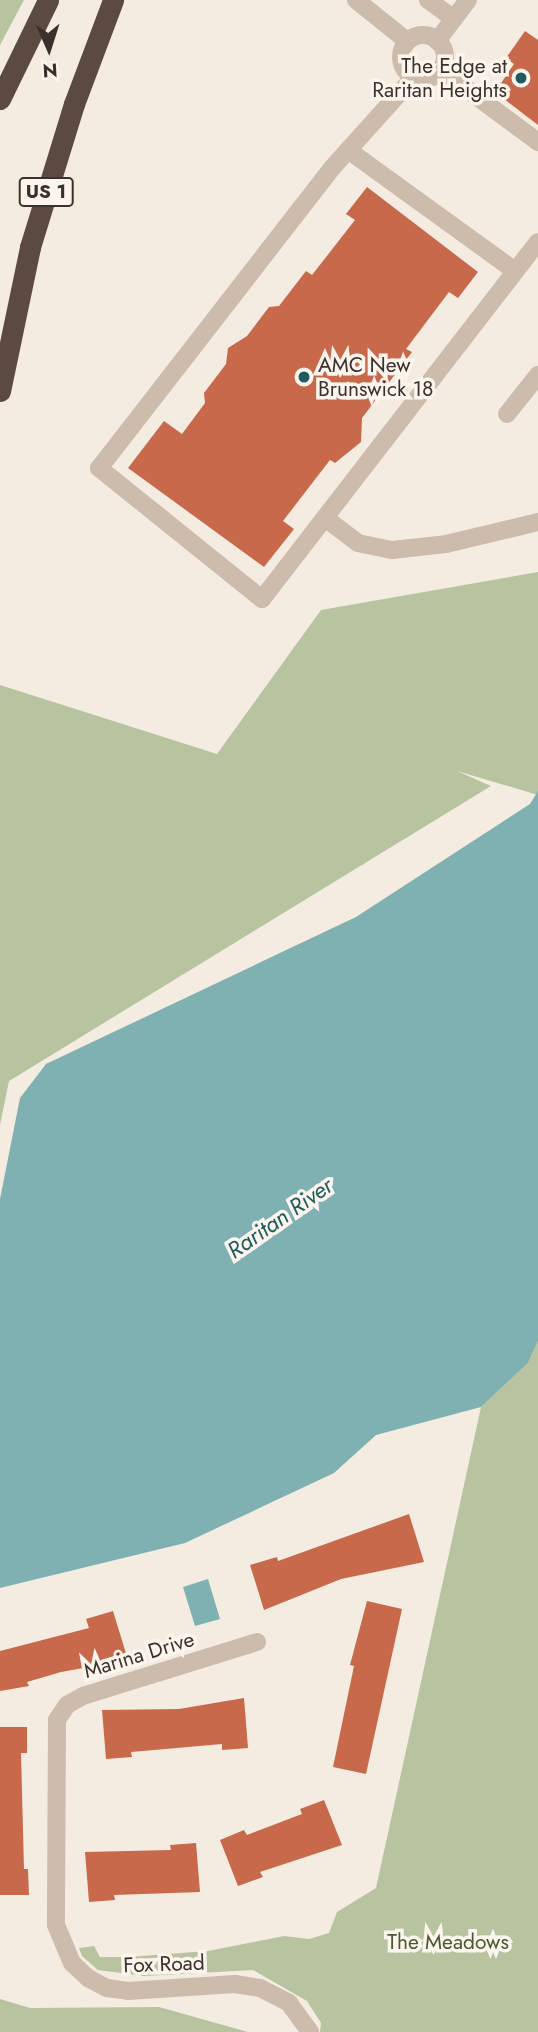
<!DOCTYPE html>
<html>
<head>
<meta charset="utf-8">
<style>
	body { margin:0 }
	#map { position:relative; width:538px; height:2032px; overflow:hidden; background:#f4ebe1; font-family:Jost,sans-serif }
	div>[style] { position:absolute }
	.green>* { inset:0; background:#b8c4a0 }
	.water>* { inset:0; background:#7fb0b2 }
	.building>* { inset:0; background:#c8694b }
	.minor>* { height:18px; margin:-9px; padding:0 9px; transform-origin:9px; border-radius:9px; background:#cdbbac }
	.minor>.ring { margin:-9px; padding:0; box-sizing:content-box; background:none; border:18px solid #cdbbac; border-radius:50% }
	.highway>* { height:21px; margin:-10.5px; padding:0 10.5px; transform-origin:10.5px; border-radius:10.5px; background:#5c4a42 }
	.dots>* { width:19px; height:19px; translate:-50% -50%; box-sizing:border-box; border:4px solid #fbf5ee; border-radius:50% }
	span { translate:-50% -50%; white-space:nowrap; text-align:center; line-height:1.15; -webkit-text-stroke:7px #fbf5ee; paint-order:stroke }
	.shield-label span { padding:2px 5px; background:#fbf5ee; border:2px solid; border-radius:5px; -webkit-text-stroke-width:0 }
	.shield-label { font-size:19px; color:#3b302b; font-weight:700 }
	.poi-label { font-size:21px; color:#3b302b }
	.right { translate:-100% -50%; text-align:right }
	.left { translate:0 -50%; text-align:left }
	.street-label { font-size:21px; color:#3b302b }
	.park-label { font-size:21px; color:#4a5a2e }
	.water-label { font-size:23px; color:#1f5a5e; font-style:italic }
	.north { position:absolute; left:14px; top:14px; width:70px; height:70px; -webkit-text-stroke:5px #fbf5ee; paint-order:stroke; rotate:177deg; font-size:19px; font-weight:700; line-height:28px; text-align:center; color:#3b302b }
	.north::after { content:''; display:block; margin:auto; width:24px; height:32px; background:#3b302b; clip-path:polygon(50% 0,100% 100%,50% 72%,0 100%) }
</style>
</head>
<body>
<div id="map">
	<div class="green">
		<i style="clip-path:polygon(0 0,24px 0,0 45px)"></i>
		<i style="clip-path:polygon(538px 572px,538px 795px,457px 771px,491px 786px,9px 1081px,0 1125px,0 685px,217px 754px,321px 610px)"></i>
		<i style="clip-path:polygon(538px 1341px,538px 2032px,320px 2032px,321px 2023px,307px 2001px,253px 1970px,144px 1976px,98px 1970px,82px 1956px,79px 1948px,94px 1946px,100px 1957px,128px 1957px,208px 1951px,284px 1936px,309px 1939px,329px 1933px,337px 1912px,376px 1888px,481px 1407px,528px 1363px)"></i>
		<i style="clip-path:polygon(0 1999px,30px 2008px,159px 2007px,248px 2032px,0 2032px)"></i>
	</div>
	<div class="water">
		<i style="clip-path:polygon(538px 791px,538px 1341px,528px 1363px,481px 1407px,376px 1435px,334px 1473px,185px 1543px,0 1588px,0 1199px,20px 1098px,46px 1064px,356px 917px,530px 804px)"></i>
		<i style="clip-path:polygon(208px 1579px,220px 1619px,195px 1626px,183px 1587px)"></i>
	</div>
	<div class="building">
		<i style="clip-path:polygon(525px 31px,538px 40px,538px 125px,495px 92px,514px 64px,506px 58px)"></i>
		<i style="clip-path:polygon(367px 187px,478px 272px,458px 298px,449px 292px,406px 349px,412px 352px,362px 418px,361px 442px,335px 463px,330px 460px,283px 521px,294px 529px,264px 567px,128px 468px,164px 421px,182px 434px,205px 403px,204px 393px,226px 364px,228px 348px,247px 336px,269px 307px,279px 306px,306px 271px,312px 275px,355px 220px,346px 214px)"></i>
		<i style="clip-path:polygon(409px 1514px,424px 1562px,341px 1579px,264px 1610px,250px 1565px,277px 1557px,278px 1561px)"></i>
		<i style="clip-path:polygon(367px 1601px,402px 1609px,366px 1774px,333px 1767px,354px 1666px,350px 1665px)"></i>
		<i style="clip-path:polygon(113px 1611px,128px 1660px,61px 1672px,27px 1682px,29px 1686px,0 1691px,0 1651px,89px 1628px,86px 1619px)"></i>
		<i style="clip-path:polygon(244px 1698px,248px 1748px,222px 1750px,222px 1744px,131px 1752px,132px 1757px,106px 1759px,102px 1710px,179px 1709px)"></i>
		<i style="clip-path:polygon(0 1727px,27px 1727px,27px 1753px,21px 1753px,24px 1869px,28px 1869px,29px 1895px,0 1895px)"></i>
		<i style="clip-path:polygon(324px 1800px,342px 1845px,260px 1872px,263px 1877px,238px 1886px,220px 1840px,244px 1830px,247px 1835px,302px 1814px,300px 1809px)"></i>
		<i style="clip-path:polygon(196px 1843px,200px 1892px,114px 1895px,115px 1900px,89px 1902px,85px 1852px,171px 1850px,170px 1845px)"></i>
	</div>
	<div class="minor">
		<i style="left:356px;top:0;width:65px;rotate:38.8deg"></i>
		<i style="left:428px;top:0;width:32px;rotate:36deg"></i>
		<i class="ring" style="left:401px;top:35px;width:26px;height:26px"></i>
		<i style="left:437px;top:41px;width:51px;rotate:-52.9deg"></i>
		<i style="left:441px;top:70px;width:121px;rotate:36.6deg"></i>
		<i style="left:413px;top:78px;width:121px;rotate:132deg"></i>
		<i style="left:332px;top:168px;width:380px;rotate:127.8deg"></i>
		<i style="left:99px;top:468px;width:209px;rotate:38.8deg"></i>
		<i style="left:262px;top:599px;width:451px;rotate:-52.3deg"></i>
		<i style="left:348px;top:150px;width:206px;rotate:35.9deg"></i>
		<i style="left:507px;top:414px;width:50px;rotate:-51.5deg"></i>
		<i style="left:325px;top:518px;width:41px;rotate:37.1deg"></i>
		<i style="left:358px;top:543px;width:35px;rotate:12deg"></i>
		<i style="left:392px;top:550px;width:54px;rotate:-6.3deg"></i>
		<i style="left:446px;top:544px;width:95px;rotate:-13.4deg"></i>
		<i style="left:257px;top:1642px;width:182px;rotate:162.8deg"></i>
		<i style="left:83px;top:1696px;width:18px;rotate:151deg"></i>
		<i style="left:67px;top:1705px;width:18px;rotate:124deg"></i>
		<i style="left:57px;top:1720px;width:205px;rotate:90.3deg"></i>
		<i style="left:56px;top:1925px;width:41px;rotate:67.2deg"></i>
		<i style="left:72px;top:1963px;width:22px;rotate:43deg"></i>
		<i style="left:88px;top:1978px;width:21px;rotate:28deg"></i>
		<i style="left:107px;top:1988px;width:21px;rotate:8deg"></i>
		<i style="left:128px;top:1991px;width:107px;rotate:-3.7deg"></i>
		<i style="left:235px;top:1984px;width:25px;rotate:9deg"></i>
		<i style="left:260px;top:1988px;width:33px;rotate:27deg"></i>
		<i style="left:289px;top:2003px;width:36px;rotate:54deg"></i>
	</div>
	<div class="highway">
		<i style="left:0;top:99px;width:110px;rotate:-64.1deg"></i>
		<i style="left:0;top:391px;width:147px;rotate:-78.2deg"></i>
		<i style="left:30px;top:247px;width:150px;rotate:-72.9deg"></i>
		<i style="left:74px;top:104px;width:111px;rotate:-69.4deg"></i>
	</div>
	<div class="dots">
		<i style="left:521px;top:78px;background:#1f5a5e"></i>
		<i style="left:304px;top:377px;background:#1f5a5e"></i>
	</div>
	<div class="shield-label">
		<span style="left:46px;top:192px">US 1</span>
	</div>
	<div class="poi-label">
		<span class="right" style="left:507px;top:78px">The Edge at<br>Raritan Heights</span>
		<span class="left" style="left:318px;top:377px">AMC New<br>Brunswick 18</span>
	</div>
	<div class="street-label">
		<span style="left:139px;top:1655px;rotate:-17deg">Marina Drive</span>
		<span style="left:164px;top:1964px;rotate:-2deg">Fox Road</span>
	</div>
	<div class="park-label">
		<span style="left:448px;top:1942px">The Meadows</span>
	</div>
	<div class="water-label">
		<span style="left:280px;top:1218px;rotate:-35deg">Raritan River</span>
	</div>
	<div class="north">N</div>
</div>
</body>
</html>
